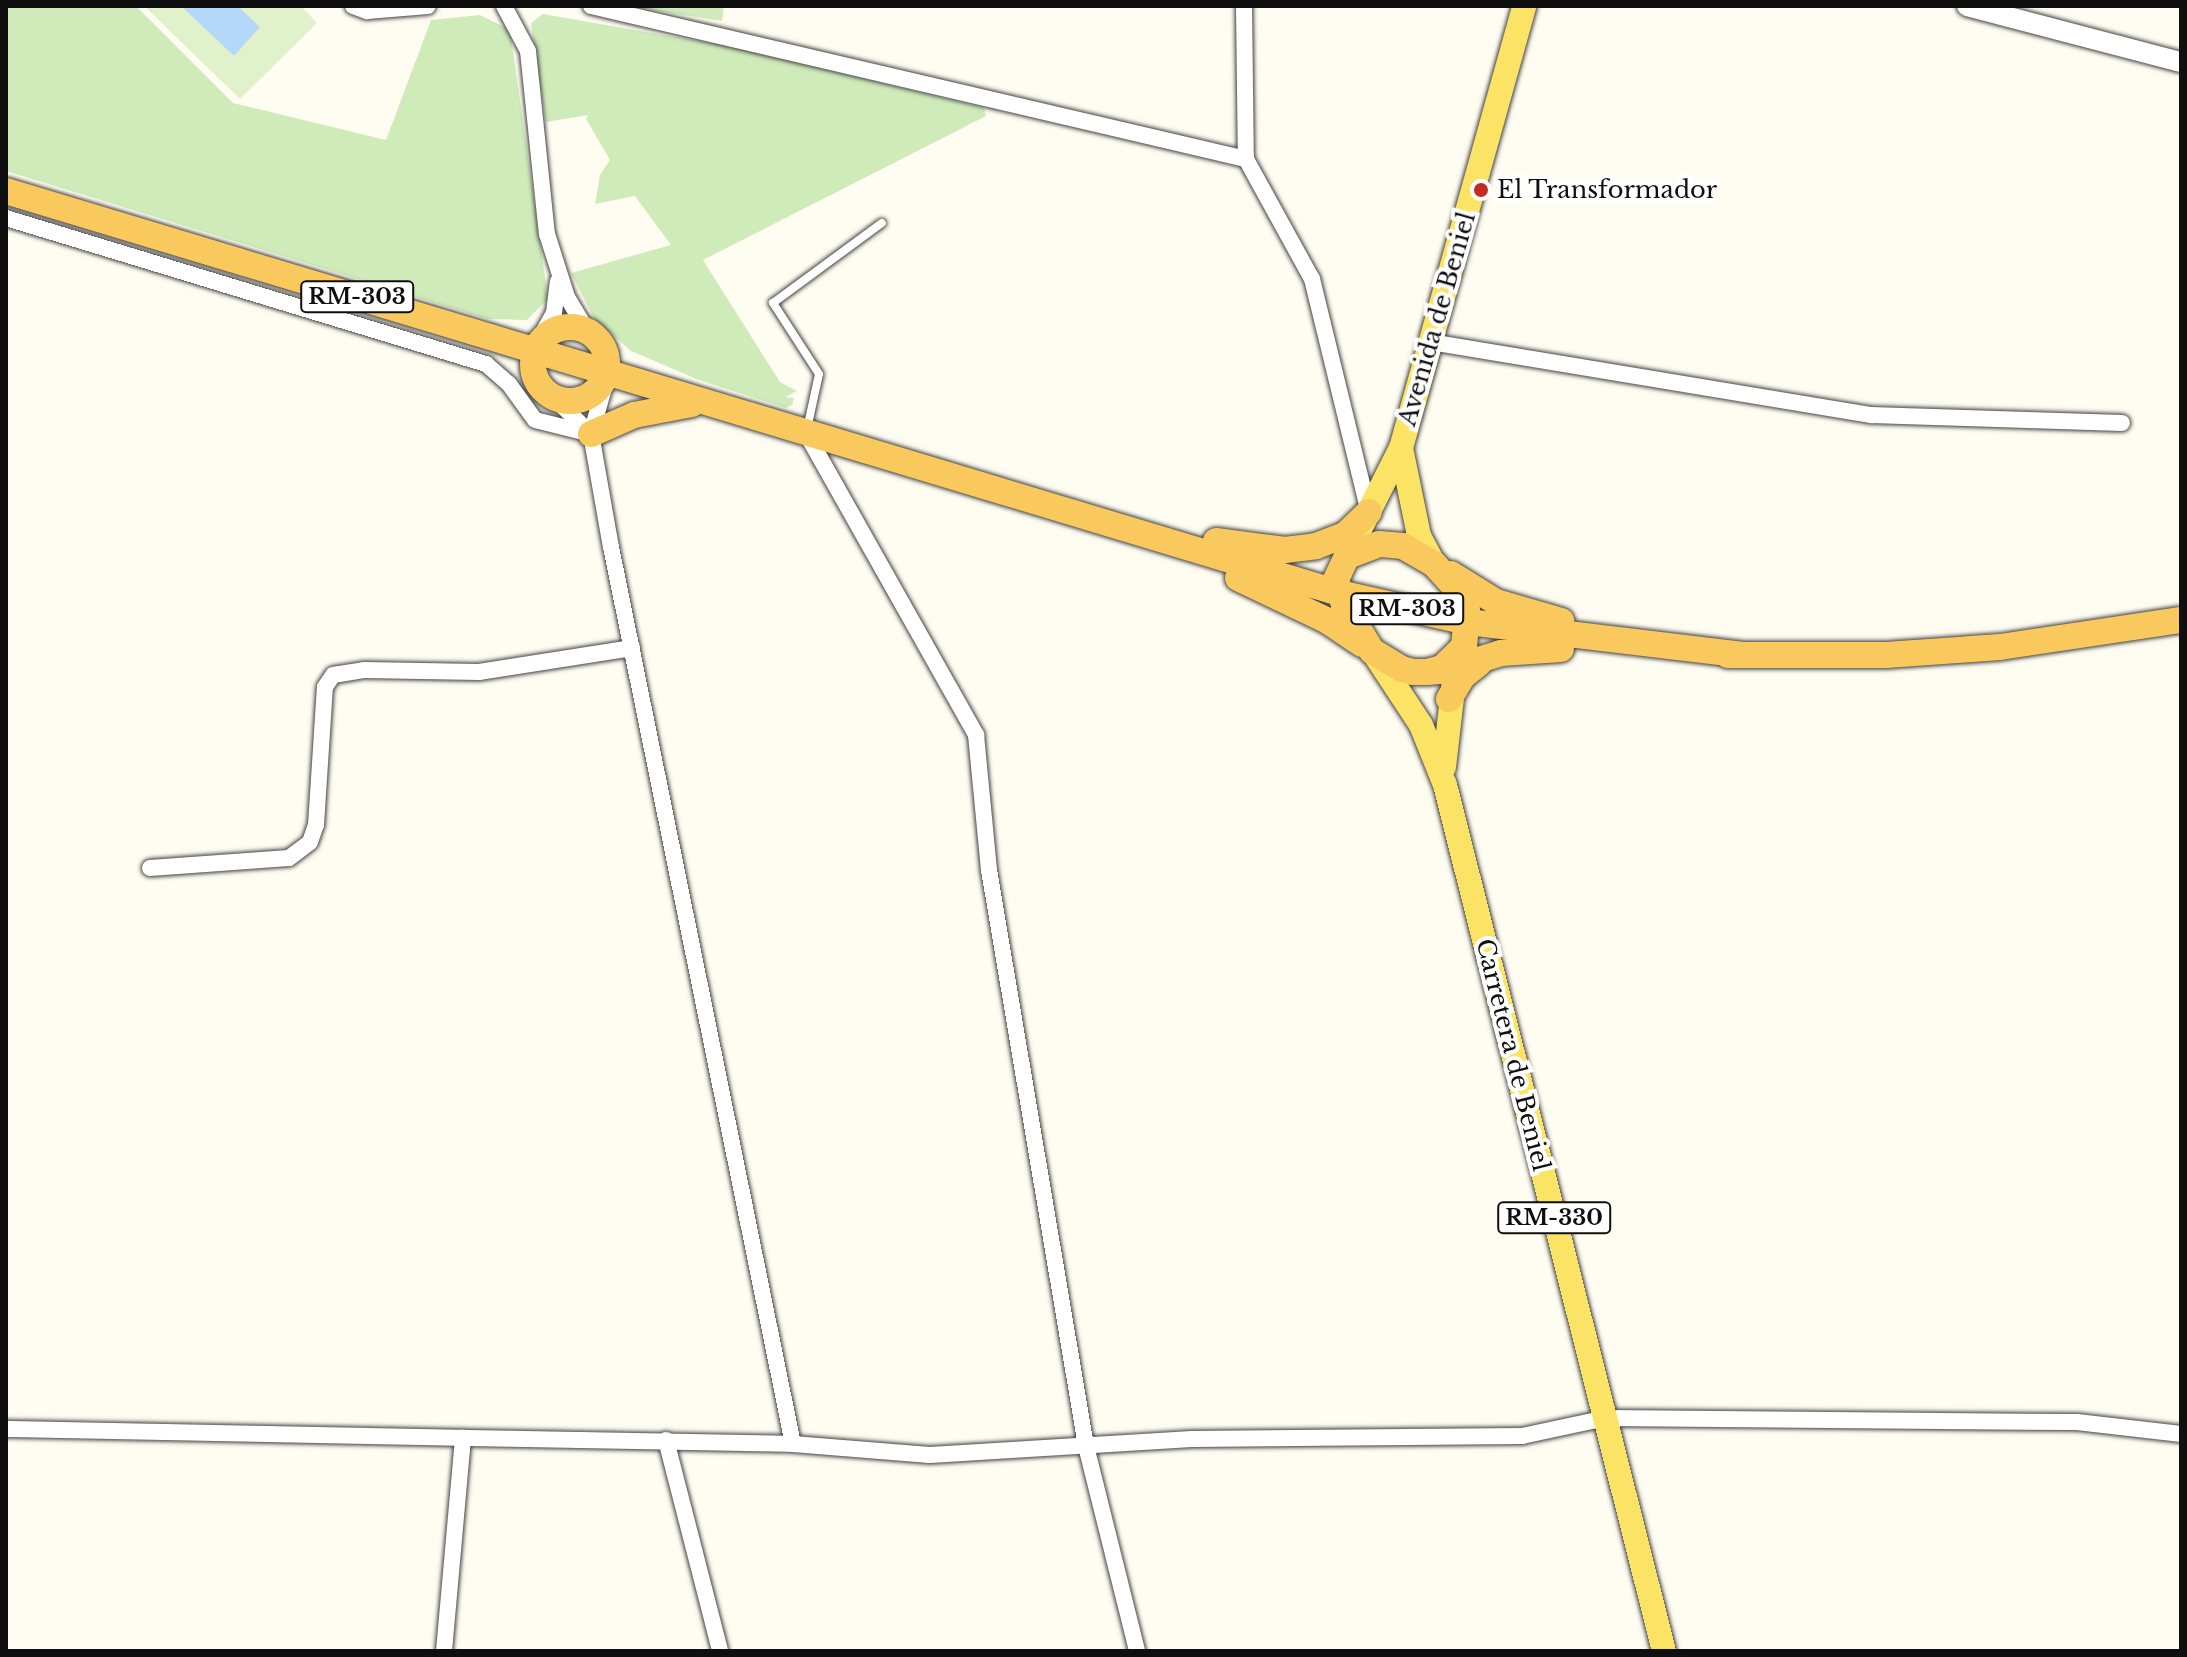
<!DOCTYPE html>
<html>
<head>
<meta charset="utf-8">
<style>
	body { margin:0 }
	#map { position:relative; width:2187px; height:1657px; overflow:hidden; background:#fffdf1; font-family:"Libre Baskerville",serif }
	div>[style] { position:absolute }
	.green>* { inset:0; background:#cfebb9 }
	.pitch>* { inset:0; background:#e1f2cb }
	.water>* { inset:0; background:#b4d9f8 }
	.roads { filter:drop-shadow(0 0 2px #424242) drop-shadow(0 0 2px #424242) }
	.service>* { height:8px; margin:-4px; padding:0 4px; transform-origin:4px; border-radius:4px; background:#fff }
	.minor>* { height:16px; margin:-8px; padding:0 8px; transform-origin:8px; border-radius:8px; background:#fff }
	.tertiary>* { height:20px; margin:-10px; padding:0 10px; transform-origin:10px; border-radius:10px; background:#fff }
	.primary>* { height:24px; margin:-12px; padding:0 12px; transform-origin:12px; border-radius:12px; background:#fbe465 }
	.trunk>* { height:26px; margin:-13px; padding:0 13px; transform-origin:13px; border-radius:13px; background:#fac95e }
	.trunk>.ring { margin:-13px; padding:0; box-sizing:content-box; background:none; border:26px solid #fac95e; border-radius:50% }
	.dots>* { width:22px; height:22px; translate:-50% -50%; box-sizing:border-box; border:4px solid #fff; border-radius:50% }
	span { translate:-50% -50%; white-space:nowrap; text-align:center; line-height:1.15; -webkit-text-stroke:8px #fff; paint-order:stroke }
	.shield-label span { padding:2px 6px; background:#fff; border:2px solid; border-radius:6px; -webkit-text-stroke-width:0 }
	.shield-label { font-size:22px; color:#0f0f0f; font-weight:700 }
	.poi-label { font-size:24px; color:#0f0f0f }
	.left { translate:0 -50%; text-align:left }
	.street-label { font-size:24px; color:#0f0f0f }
	.frame { position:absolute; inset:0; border:8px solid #0f0f0f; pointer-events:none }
</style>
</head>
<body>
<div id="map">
	<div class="green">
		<i style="clip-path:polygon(6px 6px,136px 6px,233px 103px,386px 140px,431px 20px,480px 15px,510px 30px,548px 299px,527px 320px,488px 319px,6px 171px)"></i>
		<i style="clip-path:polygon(625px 6px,724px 6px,722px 21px)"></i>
		<i style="clip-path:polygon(543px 14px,732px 47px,984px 108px,986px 116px,703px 260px,780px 382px,797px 391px,785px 397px,794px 398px,792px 405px,786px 408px,699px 380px,631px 351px,594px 318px,571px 273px,671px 245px,635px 196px,595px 204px,600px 175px,610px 160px,586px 119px,588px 115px,546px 122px,531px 23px)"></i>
	</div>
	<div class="pitch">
		<i style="clip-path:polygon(144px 6px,301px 6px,317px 23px,240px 99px)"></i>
	</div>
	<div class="water">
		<i style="clip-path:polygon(181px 6px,238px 6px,260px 27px,234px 56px)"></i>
	</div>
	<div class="roads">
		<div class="service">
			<i style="left:807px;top:429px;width:56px;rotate:-77.7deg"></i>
			<i style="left:819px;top:374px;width:85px;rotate:-122.9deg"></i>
			<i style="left:773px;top:303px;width:135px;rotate:-36.3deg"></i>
		</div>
		<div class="minor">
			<i style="left:353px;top:6px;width:15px;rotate:20deg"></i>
			<i style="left:367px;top:11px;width:61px;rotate:-4.7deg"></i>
			<i style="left:504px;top:6px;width:51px;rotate:61.9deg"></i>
			<i style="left:528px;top:51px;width:184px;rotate:84.1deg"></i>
			<i style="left:547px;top:234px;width:66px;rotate:72.4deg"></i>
			<i style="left:567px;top:297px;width:49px;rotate:59.2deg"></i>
			<i style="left:591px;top:6px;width:673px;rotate:13.15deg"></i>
			<i style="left:1244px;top:6px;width:153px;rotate:89.3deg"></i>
			<i style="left:1246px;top:159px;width:137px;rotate:61.2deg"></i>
			<i style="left:1312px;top:279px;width:240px;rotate:76.3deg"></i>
			<i style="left:6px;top:218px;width:502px;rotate:16.92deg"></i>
			<i style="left:486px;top:364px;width:30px;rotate:41deg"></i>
			<i style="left:509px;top:384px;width:44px;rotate:54.2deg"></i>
			<i style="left:535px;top:420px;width:58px;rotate:14deg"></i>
			<i style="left:540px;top:338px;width:29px;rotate:-61deg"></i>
			<i style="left:554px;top:313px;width:32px;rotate:-83deg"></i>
			<i style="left:1430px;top:342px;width:447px;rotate:9.4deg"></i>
			<i style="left:1871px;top:415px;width:251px;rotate:1.8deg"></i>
			<i style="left:604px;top:388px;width:48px;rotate:105.8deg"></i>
			<i style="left:591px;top:434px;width:115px;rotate:80deg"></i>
			<i style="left:611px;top:547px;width:915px;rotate:78.53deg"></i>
			<i style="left:793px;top:1444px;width:137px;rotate:4.6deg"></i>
			<i style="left:930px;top:1455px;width:262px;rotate:-3.5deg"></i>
			<i style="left:1192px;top:1439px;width:330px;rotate:-0.5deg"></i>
			<i style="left:1522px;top:1436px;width:86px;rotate:-12.1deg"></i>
			<i style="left:1606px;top:1418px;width:471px;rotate:0.5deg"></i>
			<i style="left:2077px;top:1422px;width:105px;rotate:6.6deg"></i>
			<i style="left:549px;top:393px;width:59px;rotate:44.3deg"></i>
			<i style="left:806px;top:433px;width:347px;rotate:60.6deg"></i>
			<i style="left:976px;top:735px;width:136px;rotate:84.5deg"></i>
			<i style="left:989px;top:870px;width:584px;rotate:80.44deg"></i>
			<i style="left:1086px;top:1446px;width:211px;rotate:76deg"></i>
			<i style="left:150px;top:868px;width:139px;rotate:-4.1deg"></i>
			<i style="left:289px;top:858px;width:26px;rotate:-37deg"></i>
			<i style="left:310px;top:842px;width:18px;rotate:-71deg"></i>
			<i style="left:316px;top:825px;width:138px;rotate:-86.3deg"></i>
			<i style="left:325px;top:687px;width:14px;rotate:-56deg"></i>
			<i style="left:333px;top:675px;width:31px;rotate:-9deg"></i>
			<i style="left:364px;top:670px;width:115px;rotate:1deg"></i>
			<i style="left:479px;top:672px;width:155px;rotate:-8.9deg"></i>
			<i style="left:6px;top:1429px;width:457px;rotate:1.1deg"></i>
			<i style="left:666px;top:1440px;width:218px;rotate:75.6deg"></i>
			<i style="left:444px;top:1651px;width:214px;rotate:-84.9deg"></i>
			<i style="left:463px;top:1438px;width:330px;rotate:1deg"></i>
		</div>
		<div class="tertiary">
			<i style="left:1967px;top:6px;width:221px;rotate:14.7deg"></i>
		</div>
		<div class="primary">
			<i style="left:1401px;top:448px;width:90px;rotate:78.4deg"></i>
			<i style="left:1419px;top:536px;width:32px;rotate:62deg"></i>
			<i style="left:1360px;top:529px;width:91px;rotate:-63.2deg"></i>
			<i style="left:1401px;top:448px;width:459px;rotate:-74.4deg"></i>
			<i style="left:1373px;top:652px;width:87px;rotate:56.7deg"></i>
			<i style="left:1421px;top:725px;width:65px;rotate:68.2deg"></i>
			<i style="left:1445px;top:785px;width:893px;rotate:75.81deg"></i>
			<i style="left:1444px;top:767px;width:88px;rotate:-83.4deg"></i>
		</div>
		<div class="trunk">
			<i style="left:6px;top:191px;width:1392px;rotate:16.78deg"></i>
			<i style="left:1339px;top:593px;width:132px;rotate:12.7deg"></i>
			<i style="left:1468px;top:622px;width:279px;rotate:6.8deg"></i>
			<i class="ring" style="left:533px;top:327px;width:48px;height:48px"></i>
			<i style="left:591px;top:434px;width:47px;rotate:-23.8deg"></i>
			<i style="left:634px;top:415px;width:59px;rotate:-10.7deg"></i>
			<i style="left:1216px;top:541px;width:70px;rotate:7.4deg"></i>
			<i style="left:1285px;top:550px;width:31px;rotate:-7deg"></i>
			<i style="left:1316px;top:546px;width:31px;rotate:-21deg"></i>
			<i style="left:1345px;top:535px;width:33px;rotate:-44deg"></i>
			<i style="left:1451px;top:574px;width:53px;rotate:31.9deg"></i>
			<i style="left:1496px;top:602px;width:68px;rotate:16.3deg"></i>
			<i style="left:1238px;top:578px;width:98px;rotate:25.5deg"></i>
			<i style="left:1326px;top:620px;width:43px;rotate:33.7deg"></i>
			<i style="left:1728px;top:655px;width:158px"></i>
			<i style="left:1886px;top:655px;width:114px;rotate:-4deg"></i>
			<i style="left:2000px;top:647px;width:183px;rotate:-8.5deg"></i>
			<i style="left:1427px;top:672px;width:16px;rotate:-15deg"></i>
			<i style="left:1442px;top:668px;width:30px;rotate:-44deg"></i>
			<i style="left:1464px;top:647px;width:36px;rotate:-85deg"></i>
			<i style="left:1467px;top:611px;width:28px;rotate:-117deg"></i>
			<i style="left:1454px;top:586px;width:30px;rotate:-132deg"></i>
			<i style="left:1434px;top:564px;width:36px;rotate:-150deg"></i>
			<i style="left:1403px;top:546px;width:24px;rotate:-175deg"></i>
			<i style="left:1379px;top:544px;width:34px;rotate:159deg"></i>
			<i style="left:1347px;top:556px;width:26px;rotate:115deg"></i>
			<i style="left:1336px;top:580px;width:26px;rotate:72deg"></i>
			<i style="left:1344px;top:605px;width:54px;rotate:58.7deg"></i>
			<i style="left:1372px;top:651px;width:35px;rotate:31deg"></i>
			<i style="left:1402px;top:669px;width:11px;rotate:15deg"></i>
			<i style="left:1413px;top:672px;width:14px"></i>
			<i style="left:1427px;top:672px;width:16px;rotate:-4deg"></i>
			<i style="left:1443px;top:671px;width:61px;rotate:-17.2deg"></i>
			<i style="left:1501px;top:653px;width:60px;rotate:-3.8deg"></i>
			<i style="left:1449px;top:699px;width:26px;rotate:-59deg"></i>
			<i style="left:1462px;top:677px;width:22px;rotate:-39deg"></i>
		</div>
	</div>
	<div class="dots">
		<i style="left:1481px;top:190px;background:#c42923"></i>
	</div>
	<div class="shield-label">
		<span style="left:357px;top:297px">RM-303</span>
		<span style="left:1407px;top:609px">RM-303</span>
		<span style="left:1554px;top:1218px">RM-330</span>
	</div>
	<div class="poi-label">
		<span class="left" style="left:1497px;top:190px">El Transformador</span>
	</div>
	<div class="street-label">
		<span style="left:1437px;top:319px;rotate:-74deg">Avenida de Beniel</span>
		<span style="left:1513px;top:1055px;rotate:76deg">Carretera de Beniel</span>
	</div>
	<div class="frame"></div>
</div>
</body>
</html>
